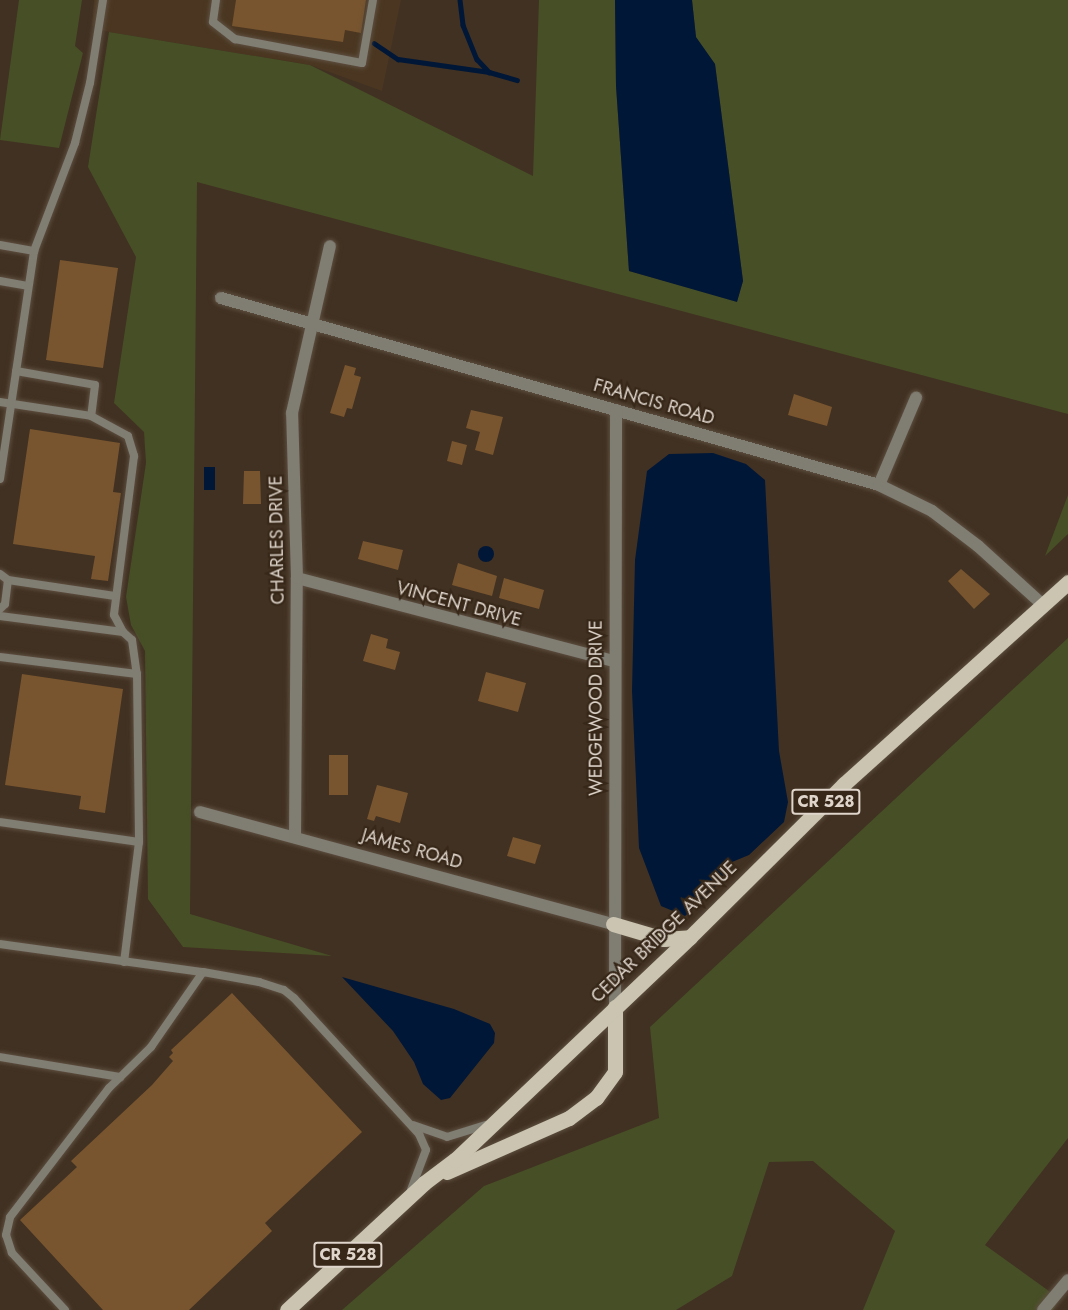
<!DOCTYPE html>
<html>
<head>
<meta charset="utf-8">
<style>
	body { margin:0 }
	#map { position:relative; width:1068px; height:1310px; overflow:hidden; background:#413122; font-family:Jost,sans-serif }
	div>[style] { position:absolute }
	.built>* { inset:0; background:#4b3721 }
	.green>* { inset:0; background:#474f26 }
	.water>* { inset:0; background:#001737 }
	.round { border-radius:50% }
	.stream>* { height:4.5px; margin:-2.25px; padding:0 2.25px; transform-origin:2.25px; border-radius:2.25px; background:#001737 }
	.building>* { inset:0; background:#78552f }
	.roads { filter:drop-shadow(0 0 2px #5d4f40) drop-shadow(0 0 2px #5d4f40) }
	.service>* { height:8px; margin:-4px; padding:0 4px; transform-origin:4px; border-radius:4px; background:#807d73 }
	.minor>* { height:12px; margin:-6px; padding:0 6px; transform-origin:6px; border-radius:6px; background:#807d73 }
	.primary>* { height:15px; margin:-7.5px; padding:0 7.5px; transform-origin:7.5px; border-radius:7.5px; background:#cac4b0 }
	span { translate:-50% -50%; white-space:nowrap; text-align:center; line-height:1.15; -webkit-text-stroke:4.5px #362718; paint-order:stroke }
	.shield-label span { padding:2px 4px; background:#362718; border:2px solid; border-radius:4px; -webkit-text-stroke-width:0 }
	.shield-label { font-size:16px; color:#dfd5cb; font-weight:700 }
	.street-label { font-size:18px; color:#dfd5cb }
</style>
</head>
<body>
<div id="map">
	<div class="built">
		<i style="clip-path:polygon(94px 0,401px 0,382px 91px,310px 65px,109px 32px,92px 26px)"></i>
	</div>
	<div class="green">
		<i style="clip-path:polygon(19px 0,82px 0,75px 46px,83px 53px,59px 148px,0 140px)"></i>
		<i style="clip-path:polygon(539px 0,615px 0,616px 86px,629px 271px,737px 301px,743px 281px,715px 64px,696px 38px,692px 0,1068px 0,1068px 414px,197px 182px,190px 914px,332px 956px,183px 947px,148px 899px,145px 651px,131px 625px,126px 597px,146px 463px,144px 432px,114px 403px,136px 257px,88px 167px,109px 32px,310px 65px,533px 176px)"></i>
		<i style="clip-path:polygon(1068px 495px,1068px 534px,1045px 556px)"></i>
		<i style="clip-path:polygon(1068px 638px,1068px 1138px,985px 1245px,1060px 1299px,1053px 1310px,863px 1310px,895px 1231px,813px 1161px,769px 1162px,732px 1276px,676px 1310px,342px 1310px,484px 1186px,659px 1118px,650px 1027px)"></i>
	</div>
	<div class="water">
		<i style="clip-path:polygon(615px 0,692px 0,696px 37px,715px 64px,743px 281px,737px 302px,629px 271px,616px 86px)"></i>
		<i style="clip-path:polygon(713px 453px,746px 464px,765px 480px,779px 751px,788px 802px,784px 822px,749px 855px,732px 862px,715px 887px,685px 916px,661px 906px,639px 848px,632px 691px,635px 560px,647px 471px,669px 454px)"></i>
		<i style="clip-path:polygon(204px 467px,215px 467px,215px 490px,204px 490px)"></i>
		<i class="round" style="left:478px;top:546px;width:16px;height:16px"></i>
		<i style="clip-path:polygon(342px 977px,454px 1009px,490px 1024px,495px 1033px,494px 1043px,450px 1098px,441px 1100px,423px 1084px,414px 1062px,393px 1031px)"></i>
	</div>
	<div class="stream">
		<i style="left:460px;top:0;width:25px;rotate:83deg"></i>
		<i style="left:463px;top:25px;width:37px;rotate:68deg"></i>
		<i style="left:477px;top:59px;width:18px;rotate:47deg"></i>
		<i style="left:489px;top:72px;width:29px;rotate:16deg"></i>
		<i style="left:374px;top:43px;width:29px;rotate:34deg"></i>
		<i style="left:398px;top:59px;width:92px;rotate:8.1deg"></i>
	</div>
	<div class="building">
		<i style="clip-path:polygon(236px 0,366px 0,361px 33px,345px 30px,343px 42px,232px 26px)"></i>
		<i style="clip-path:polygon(60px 260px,118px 268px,103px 368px,46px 360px)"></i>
		<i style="clip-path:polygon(345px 365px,356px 368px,354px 375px,361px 377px,352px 409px,347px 408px,344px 417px,330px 413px)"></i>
		<i style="clip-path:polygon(794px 394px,832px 407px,827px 426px,788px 415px)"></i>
		<i style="clip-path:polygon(471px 410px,503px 417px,493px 455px,475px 450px,480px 432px,466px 428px)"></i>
		<i style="clip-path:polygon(30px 429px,120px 443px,113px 492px,121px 493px,108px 581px,91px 579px,95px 556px,13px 544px)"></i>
		<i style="clip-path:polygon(452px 441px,467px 445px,462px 465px,447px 461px)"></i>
		<i style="clip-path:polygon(244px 471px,260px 471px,261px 504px,243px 504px)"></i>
		<i style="clip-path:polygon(363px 541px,403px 550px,398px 570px,358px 559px)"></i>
		<i style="clip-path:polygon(458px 563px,497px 576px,492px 596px,452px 585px)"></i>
		<i style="clip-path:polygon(961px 569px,990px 594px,974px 609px,948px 581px)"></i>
		<i style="clip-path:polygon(504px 578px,544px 590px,539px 609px,499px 598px)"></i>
		<i style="clip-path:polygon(371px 634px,388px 639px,386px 648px,400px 652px,395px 670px,363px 661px)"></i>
		<i style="clip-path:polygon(486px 672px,526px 683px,518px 712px,478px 701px)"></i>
		<i style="clip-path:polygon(22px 674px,123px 689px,105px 813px,79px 809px,81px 796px,5px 785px)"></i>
		<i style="clip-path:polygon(329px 755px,348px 755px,348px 795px,329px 795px)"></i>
		<i style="clip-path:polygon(377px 785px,408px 793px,400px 823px,376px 816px,374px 821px,367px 819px)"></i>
		<i style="clip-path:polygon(513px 837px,541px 845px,535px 864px,507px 856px)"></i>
		<i style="clip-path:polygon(232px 993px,362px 1132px,265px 1223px,272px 1231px,189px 1310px,103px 1310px,20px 1220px,77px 1167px,71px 1161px,152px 1085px,173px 1061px,169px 1057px,173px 1053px,171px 1050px)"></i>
	</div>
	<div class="roads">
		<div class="service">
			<i style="left:216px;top:0;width:22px;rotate:98deg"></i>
			<i style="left:213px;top:22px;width:28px;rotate:38deg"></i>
			<i style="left:235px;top:39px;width:129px;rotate:10.7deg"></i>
			<i style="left:362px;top:63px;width:64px;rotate:-80.1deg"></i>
			<i style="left:0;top:245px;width:35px;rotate:10deg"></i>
			<i style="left:0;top:281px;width:28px;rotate:10deg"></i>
			<i style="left:16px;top:371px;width:80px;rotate:10deg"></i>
			<i style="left:95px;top:385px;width:31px;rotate:97deg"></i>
			<i style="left:0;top:402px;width:92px;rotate:8.7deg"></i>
			<i style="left:91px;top:416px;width:42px;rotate:28.4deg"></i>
			<i style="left:128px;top:436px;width:21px;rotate:73deg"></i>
			<i style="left:134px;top:456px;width:160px;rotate:97.2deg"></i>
			<i style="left:114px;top:615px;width:19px;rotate:62deg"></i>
			<i style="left:0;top:479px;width:231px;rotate:-81.5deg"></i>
			<i style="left:34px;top:251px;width:116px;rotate:-69.2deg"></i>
			<i style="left:75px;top:143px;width:62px;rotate:-76deg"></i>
			<i style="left:90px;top:83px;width:84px;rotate:-81.1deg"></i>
			<i style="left:0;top:574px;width:10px;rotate:37deg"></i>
			<i style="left:8px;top:580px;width:108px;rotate:8.5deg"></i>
			<i style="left:0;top:609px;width:7px;rotate:-45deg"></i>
			<i style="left:5px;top:604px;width:24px;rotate:-83deg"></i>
			<i style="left:0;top:616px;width:124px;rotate:7.4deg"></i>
			<i style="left:123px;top:632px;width:12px;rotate:42deg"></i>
			<i style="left:132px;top:640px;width:34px;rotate:82deg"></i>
			<i style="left:137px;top:674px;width:168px;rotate:89.3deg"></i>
			<i style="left:139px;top:842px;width:121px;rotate:97.1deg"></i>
			<i style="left:0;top:657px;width:138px;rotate:7.1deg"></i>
			<i style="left:0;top:822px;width:140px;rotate:8.2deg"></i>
			<i style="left:0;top:944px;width:205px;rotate:7.9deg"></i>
			<i style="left:0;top:1057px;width:122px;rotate:9.5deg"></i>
			<i style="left:413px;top:1125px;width:36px;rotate:19deg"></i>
			<i style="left:447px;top:1137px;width:41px;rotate:-17.1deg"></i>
			<i style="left:65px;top:1310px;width:78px;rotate:-132.9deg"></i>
			<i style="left:12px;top:1253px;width:19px;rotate:-108deg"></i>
			<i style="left:6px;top:1235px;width:18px;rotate:-77deg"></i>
			<i style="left:10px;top:1217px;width:163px;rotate:-52.5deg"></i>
			<i style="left:109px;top:1088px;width:59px;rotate:-44.3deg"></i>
			<i style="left:151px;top:1047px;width:91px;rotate:-55.3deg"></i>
			<i style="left:203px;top:972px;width:57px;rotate:10.1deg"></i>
			<i style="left:259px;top:982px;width:26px;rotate:18deg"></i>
			<i style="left:284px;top:990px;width:13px;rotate:39deg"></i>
			<i style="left:294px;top:998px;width:185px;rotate:47.4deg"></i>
			<i style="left:419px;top:1134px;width:17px;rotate:66deg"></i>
			<i style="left:426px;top:1150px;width:43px;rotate:110.6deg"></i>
		</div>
		<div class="minor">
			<i style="left:221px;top:298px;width:684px;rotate:15.86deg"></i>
			<i style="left:879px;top:485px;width:59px;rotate:26.1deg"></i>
			<i style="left:932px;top:511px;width:58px;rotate:37.3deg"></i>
			<i style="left:978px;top:546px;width:88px;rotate:42.2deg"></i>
			<i style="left:879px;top:485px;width:95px;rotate:-67deg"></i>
			<i style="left:297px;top:578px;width:328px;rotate:14.7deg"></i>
			<i style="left:200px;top:812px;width:428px;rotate:15.2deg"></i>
			<i style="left:295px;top:837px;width:259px;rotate:-89.6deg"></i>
			<i style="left:297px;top:578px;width:165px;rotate:-91.7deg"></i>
			<i style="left:292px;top:413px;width:171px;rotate:-77.2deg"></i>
			<i style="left:615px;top:1007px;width:597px;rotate:-89.9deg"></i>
			<i style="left:1043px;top:1310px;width:39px;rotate:-50deg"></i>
		</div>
		<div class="primary">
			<i style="left:613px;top:924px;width:53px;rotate:16.4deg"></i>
			<i style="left:664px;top:939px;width:26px;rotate:-4deg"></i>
			<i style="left:447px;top:1172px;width:133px;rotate:-23.9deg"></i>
			<i style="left:569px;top:1118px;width:34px;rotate:-37deg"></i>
			<i style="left:596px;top:1098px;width:32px;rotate:-54deg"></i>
			<i style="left:615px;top:1072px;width:65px;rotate:-90deg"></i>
			<i style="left:287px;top:1310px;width:187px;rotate:-42.8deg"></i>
			<i style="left:424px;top:1183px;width:39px;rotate:-37deg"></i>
			<i style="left:455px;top:1160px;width:324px;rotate:-43.5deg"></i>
			<i style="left:690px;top:937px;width:217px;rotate:-44.8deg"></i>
			<i style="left:844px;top:784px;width:302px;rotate:-42deg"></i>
		</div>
	</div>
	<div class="shield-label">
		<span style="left:826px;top:802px">CR 528</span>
		<span style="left:348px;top:1255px">CR 528</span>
	</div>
	<div class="street-label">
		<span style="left:654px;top:402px;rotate:16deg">FRANCIS ROAD</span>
		<span style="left:277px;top:540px;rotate:-91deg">CHARLES DRIVE</span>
		<span style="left:459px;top:604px;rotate:15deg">VINCENT DRIVE</span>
		<span style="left:596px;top:708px;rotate:-90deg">WEDGEWOOD DRIVE</span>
		<span style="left:412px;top:849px;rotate:16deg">JAMES ROAD</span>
		<span style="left:664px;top:932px;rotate:-44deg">CEDAR BRIDGE AVENUE</span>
	</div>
</div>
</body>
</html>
